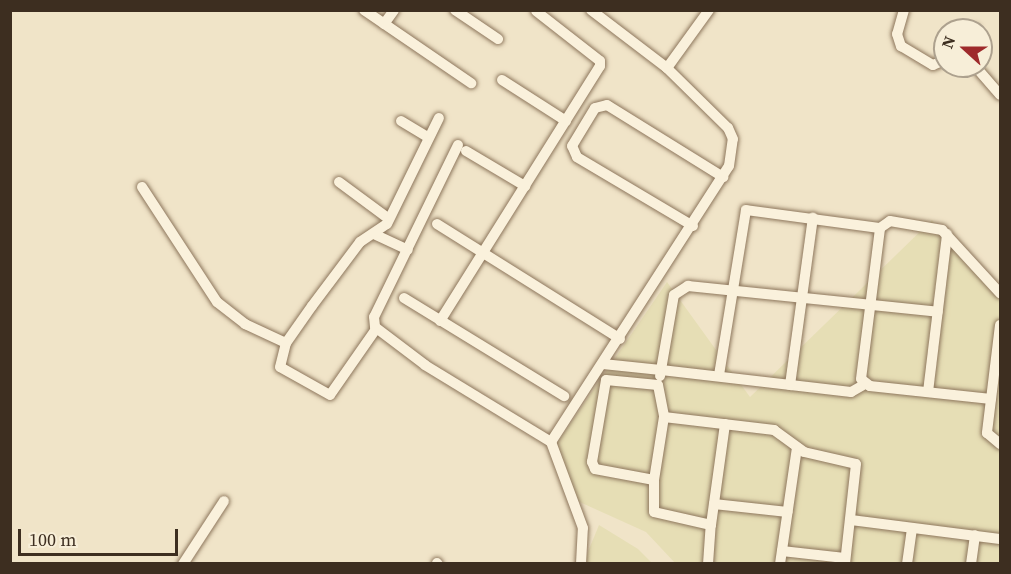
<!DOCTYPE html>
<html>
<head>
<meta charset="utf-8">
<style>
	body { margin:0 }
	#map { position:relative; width:1011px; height:574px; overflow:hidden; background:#f0e4c8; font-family:"Source Serif 4",serif }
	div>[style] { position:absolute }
	.farmland>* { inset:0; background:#e6deb5 }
	.roads { filter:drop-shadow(0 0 2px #8d765c) drop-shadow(0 0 2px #8d765c) }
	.minor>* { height:10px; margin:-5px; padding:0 5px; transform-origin:5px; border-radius:5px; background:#faf1dc }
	span { translate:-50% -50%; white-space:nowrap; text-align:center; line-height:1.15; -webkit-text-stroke:4.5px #f7eed8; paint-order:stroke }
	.frame { position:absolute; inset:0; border:12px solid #3d2e20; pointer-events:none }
	.north { position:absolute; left:933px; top:18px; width:60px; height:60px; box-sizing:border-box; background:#f7eed8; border:2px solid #ada18e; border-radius:50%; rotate:291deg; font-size:16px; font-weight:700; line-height:24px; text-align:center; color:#3d2e20 }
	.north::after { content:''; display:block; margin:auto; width:21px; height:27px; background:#9e2a2b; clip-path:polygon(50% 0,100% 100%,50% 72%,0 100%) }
	.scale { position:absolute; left:18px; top:529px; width:160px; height:27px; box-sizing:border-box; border:3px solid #3d2e20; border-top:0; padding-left:8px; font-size:18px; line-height:21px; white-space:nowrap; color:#3d2e20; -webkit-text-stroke:4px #f7eed8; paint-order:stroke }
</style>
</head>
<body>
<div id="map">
	<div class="farmland">
		<i style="clip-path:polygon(932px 220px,1000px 300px,1000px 563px,675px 563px,646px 532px,573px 499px,557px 443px,667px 282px,750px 397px)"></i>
		<i style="clip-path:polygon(599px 525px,638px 549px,652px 563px,583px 564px)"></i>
	</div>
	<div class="roads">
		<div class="minor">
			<i style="left:364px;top:10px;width:130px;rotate:34.3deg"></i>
			<i style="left:455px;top:10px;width:52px;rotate:34deg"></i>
			<i style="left:591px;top:10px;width:96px;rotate:37.3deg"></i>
			<i style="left:904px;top:10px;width:25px;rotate:106deg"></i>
			<i style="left:897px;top:34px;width:13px;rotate:72deg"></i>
			<i style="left:901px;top:46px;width:37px;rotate:31deg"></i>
			<i style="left:933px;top:65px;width:13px;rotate:-23deg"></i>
			<i style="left:384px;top:24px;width:17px;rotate:-54deg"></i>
			<i style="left:974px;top:30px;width:1px;rotate:-45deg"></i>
			<i style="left:975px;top:66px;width:38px;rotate:49deg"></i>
			<i style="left:502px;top:80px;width:76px;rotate:32.6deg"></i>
			<i style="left:401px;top:121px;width:31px;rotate:31deg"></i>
			<i style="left:458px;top:145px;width:191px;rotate:116deg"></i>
			<i style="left:374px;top:317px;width:10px;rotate:84deg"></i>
			<i style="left:375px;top:327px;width:63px;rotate:37.2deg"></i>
			<i style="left:425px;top:365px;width:148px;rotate:31.4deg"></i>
			<i style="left:466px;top:151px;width:69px;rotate:30.7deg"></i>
			<i style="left:339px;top:182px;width:62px;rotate:36.5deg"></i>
			<i style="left:142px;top:187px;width:137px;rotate:56.9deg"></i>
			<i style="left:217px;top:302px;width:36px;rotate:38deg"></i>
			<i style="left:245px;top:324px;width:45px;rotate:24.9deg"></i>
			<i style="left:437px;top:224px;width:216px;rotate:32.1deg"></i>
			<i style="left:693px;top:226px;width:135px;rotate:-149.3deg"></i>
			<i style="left:577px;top:157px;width:12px;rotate:-114deg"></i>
			<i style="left:572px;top:146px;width:44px;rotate:-58.8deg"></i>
			<i style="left:595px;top:108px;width:12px;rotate:-14deg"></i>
			<i style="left:607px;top:105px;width:137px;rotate:31.8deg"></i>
			<i style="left:376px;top:235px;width:35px;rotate:25deg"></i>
			<i style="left:404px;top:298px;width:188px;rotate:31.5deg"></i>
			<i style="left:440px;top:321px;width:301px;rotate:-57.9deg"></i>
			<i style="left:600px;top:66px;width:5px;rotate:-90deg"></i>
			<i style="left:600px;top:61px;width:81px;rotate:-142deg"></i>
			<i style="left:1000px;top:325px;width:109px;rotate:96.9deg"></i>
			<i style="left:987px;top:433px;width:17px;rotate:40deg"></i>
			<i style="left:376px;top:329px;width:80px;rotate:124.9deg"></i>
			<i style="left:330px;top:395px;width:57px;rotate:-150.8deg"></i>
			<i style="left:280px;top:367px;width:25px;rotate:-76deg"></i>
			<i style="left:286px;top:343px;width:45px;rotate:-54.9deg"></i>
			<i style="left:312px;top:306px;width:80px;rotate:-53.1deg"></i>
			<i style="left:360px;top:242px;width:32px;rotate:-34deg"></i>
			<i style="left:387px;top:224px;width:118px;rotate:-63.9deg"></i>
			<i style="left:603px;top:364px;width:58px;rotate:5.9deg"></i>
			<i style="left:661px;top:370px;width:6px;rotate:99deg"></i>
			<i style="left:719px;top:375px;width:167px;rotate:-80.7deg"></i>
			<i style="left:746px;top:210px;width:135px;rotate:7.7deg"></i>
			<i style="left:865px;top:384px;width:16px;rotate:150deg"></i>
			<i style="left:851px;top:392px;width:191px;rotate:-173.4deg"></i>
			<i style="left:661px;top:370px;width:76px;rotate:-80.2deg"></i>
			<i style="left:674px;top:295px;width:17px;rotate:-33deg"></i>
			<i style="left:688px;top:286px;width:251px;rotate:5.9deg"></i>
			<i style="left:790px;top:385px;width:169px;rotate:-82.2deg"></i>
			<i style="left:928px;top:392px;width:159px;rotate:-83.1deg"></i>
			<i style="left:991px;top:399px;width:122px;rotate:-173.9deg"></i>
			<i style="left:870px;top:386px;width:11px;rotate:-142deg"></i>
			<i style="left:861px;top:379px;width:152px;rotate:-82.8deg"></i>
			<i style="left:880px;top:228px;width:12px;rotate:-35deg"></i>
			<i style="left:890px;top:221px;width:53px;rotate:9.8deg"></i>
			<i style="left:942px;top:230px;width:86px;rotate:47.4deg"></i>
			<i style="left:654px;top:480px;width:64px;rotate:-81deg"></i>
			<i style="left:714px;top:504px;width:74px;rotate:6.2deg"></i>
			<i style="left:851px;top:520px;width:150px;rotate:7.3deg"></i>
			<i style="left:711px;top:525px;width:102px;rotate:-82.1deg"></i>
			<i style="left:782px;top:551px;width:63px;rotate:6.3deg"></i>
			<i style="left:437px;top:563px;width:1px;rotate:45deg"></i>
			<i style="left:183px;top:564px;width:75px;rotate:-56.9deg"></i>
			<i style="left:581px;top:564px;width:36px;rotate:-87deg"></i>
			<i style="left:583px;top:528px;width:92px;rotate:-110.4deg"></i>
			<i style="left:551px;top:442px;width:328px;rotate:-57.2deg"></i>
			<i style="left:729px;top:166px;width:27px;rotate:-82deg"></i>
			<i style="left:733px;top:139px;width:12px;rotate:-114deg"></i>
			<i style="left:728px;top:128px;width:86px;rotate:-135.5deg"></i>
			<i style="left:667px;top:68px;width:72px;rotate:-54.1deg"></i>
			<i style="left:708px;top:564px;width:39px;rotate:-86deg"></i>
			<i style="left:711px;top:525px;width:58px;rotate:-167.2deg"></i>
			<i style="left:654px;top:512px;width:32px;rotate:-90deg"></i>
			<i style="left:654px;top:480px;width:60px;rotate:-169.4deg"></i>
			<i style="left:595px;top:469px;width:8px;rotate:-113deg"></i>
			<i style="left:592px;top:462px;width:83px;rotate:-80.3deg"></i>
			<i style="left:606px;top:380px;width:52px;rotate:5.5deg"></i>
			<i style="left:658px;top:385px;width:33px;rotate:79deg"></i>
			<i style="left:664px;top:417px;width:111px;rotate:6.7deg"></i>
			<i style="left:774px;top:430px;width:37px;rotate:36deg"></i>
			<i style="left:804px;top:452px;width:53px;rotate:13deg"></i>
			<i style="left:856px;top:464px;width:101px;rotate:96.3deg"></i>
			<i style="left:780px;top:564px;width:118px;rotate:-81.7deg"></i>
			<i style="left:907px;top:564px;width:36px;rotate:-82deg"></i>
			<i style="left:971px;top:564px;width:29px;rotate:-82deg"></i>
		</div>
	</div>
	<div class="frame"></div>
	<div class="north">N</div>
	<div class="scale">100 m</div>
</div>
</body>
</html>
